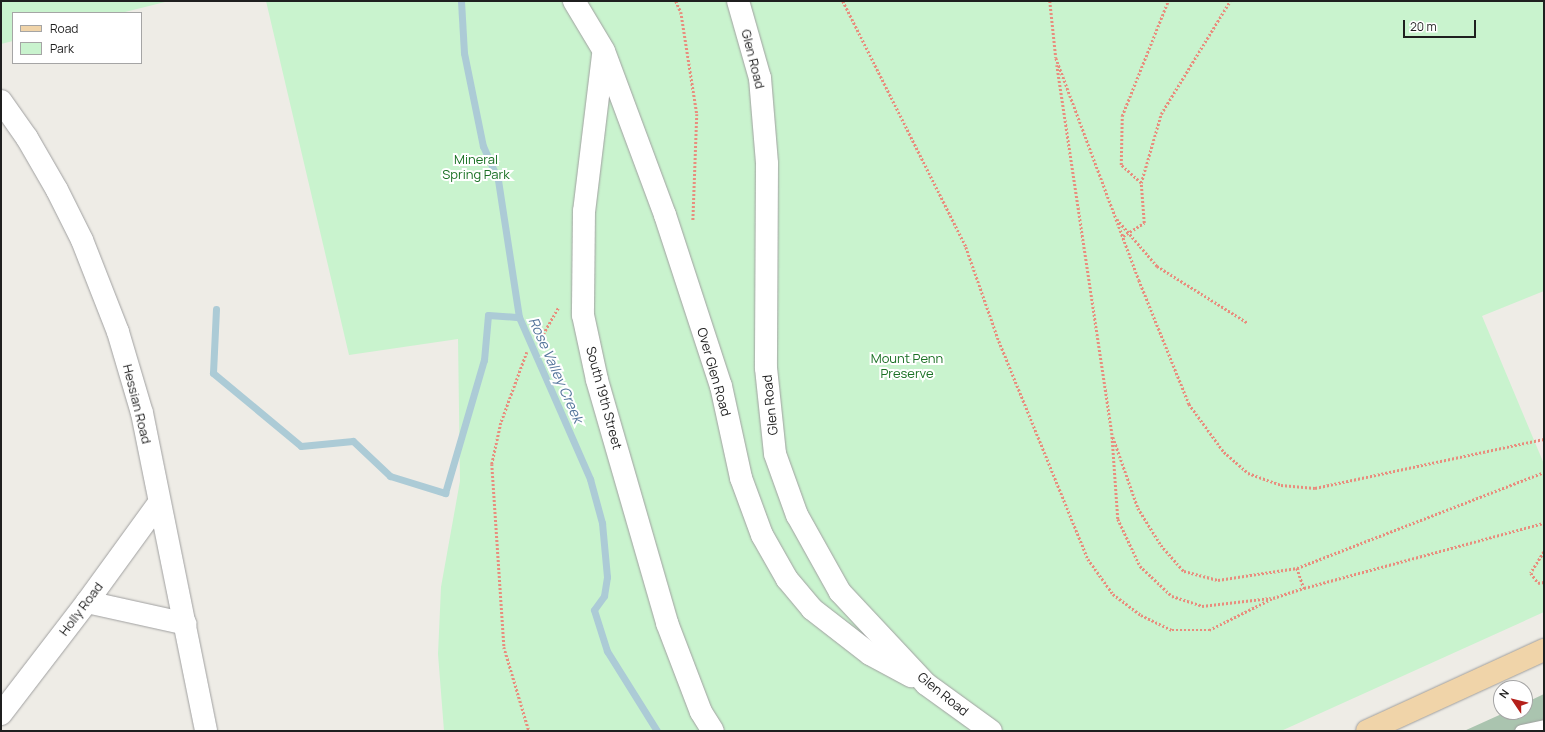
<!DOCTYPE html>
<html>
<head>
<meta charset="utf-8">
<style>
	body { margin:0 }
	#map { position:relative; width:1545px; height:732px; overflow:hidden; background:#eeece6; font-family:Manrope,sans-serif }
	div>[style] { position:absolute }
	.cemetery>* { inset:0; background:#aac4af }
	.park>* { inset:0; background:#c9f3ce }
	.stream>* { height:7px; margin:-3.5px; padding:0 3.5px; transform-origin:3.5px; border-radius:3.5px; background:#accbd6 }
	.path>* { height:2.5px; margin-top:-1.25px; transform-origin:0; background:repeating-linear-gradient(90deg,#e88d7d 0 2px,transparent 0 4px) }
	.roads { filter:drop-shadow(0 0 1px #a0a0a0) drop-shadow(0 0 1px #a0a0a0) }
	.service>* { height:13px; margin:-6.5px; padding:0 6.5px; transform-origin:6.5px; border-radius:6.5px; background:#fff }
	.minor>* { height:22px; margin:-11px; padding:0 11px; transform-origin:11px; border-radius:11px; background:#fff }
	.primary>* { height:22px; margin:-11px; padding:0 11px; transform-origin:11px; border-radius:11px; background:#f0d4a9 }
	span { translate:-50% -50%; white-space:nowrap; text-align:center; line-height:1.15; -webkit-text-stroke:4px #fff; paint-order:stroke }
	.street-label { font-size:13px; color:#1f1f1f }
	.park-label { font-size:13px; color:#1a7024 }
	.water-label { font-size:14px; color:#54759b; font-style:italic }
	.frame { position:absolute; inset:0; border:2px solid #1f1f1f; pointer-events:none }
	.legend { position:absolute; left:12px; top:12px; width:130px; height:52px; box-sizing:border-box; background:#fff; border:1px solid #a5a5a5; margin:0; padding:5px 7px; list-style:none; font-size:12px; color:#1f1f1f }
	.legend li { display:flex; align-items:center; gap:8px; height:20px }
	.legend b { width:20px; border:1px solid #a5a5a5 }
	.north { position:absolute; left:1493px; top:680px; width:40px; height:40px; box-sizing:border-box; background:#fff; border:1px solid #a5a5a5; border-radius:50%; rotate:305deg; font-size:11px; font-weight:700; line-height:16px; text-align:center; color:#1f1f1f }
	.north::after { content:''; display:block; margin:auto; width:14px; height:18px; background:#b4201a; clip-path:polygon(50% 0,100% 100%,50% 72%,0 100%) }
	.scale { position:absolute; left:1403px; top:20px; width:73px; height:18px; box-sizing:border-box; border:2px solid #1f1f1f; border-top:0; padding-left:5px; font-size:12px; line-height:14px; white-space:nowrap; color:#1f1f1f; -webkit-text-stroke:3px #fff; paint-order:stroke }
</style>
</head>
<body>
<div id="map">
	<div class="cemetery">
		<i style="clip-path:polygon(1544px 694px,1544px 731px,1464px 731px,1506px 712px,1525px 712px,1525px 703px)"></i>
	</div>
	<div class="park">
		<i style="clip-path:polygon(1px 1px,169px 1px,121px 13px,13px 13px,13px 41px,1px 44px)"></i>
		<i style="clip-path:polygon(266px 1px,1544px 1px,1544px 291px,1482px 316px,1544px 464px,1544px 612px,1281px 731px,444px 731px,438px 654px,441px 587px,460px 481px,458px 339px,349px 355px)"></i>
	</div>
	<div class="stream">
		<i style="left:461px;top:1px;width:52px;rotate:86.7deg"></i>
		<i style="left:464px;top:53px;width:95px;rotate:78.5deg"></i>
		<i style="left:483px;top:146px;width:37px;rotate:66deg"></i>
		<i style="left:498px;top:180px;width:139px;rotate:81.3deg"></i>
		<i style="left:519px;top:317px;width:177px;rotate:66.3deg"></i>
		<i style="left:590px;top:479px;width:46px;rotate:74.7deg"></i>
		<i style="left:602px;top:523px;width:54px;rotate:84.7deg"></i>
		<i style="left:607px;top:577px;width:19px;rotate:99deg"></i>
		<i style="left:604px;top:596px;width:17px;rotate:126deg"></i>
		<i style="left:594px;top:610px;width:43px;rotate:72.4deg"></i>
		<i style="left:607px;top:651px;width:94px;rotate:58deg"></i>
		<i style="left:216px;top:309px;width:64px;rotate:92.7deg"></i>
		<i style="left:213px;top:373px;width:114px;rotate:39.7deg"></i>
		<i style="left:301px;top:446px;width:52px;rotate:-5.5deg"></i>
		<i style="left:353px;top:441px;width:51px;rotate:43.4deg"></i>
		<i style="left:390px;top:476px;width:58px;rotate:17.2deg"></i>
		<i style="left:445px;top:493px;width:139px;rotate:-73.7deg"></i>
		<i style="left:484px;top:360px;width:45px;rotate:-84.9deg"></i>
		<i style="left:488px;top:315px;width:31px;rotate:4deg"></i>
	</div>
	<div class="path">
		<i style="left:676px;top:1px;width:12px;rotate:66deg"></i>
		<i style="left:681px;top:12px;width:103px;rotate:81.1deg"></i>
		<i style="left:697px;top:114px;width:107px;rotate:92.1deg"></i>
		<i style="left:843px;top:1px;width:275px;rotate:63.4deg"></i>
		<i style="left:966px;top:247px;width:100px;rotate:70.7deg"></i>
		<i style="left:999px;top:341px;width:235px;rotate:67.8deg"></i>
		<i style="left:1088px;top:559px;width:43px;rotate:54.5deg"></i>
		<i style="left:1113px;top:594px;width:35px;rotate:37deg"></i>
		<i style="left:1141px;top:615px;width:34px;rotate:26deg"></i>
		<i style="left:1172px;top:630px;width:37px"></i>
		<i style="left:1209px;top:630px;width:72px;rotate:-26.6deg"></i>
		<i style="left:1273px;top:598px;width:33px;rotate:-18deg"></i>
		<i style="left:1304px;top:588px;width:249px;rotate:-15.2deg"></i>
		<i style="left:1050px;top:1px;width:57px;rotate:84deg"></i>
		<i style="left:1056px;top:58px;width:237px;rotate:69.5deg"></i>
		<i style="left:1139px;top:280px;width:134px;rotate:68deg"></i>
		<i style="left:1189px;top:404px;width:59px;rotate:53.9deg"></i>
		<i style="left:1224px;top:452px;width:32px;rotate:41deg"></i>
		<i style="left:1248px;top:473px;width:35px;rotate:20deg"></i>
		<i style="left:1281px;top:485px;width:34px;rotate:5deg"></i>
		<i style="left:1315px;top:488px;width:234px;rotate:-12.1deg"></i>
		<i style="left:1057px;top:65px;width:372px;rotate:81.5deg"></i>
		<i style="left:1112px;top:433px;width:86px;rotate:86deg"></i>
		<i style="left:1118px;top:519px;width:52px;rotate:64.9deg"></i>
		<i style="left:1140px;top:566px;width:44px;rotate:43.2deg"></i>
		<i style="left:1172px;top:596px;width:32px;rotate:18deg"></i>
		<i style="left:1202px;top:606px;width:69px;rotate:-6.6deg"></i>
		<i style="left:1141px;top:183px;width:27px;rotate:-138deg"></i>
		<i style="left:1121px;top:165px;width:49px;rotate:-88.8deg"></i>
		<i style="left:1122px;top:116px;width:124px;rotate:-68.2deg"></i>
		<i style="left:1117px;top:219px;width:62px;rotate:49.6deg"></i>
		<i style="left:1157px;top:266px;width:107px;rotate:32.1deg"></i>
		<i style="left:1123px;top:236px;width:25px;rotate:-32deg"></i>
		<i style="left:1144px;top:223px;width:40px;rotate:-94.3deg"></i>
		<i style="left:1141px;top:183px;width:72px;rotate:-73.8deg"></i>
		<i style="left:1161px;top:114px;width:132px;rotate:-58.6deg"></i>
		<i style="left:539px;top:341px;width:39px;rotate:-60deg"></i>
		<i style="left:527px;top:352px;width:76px;rotate:110.1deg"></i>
		<i style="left:501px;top:423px;width:42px;rotate:102.4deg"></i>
		<i style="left:492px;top:464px;width:183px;rotate:86.2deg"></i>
		<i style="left:504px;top:647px;width:88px;rotate:73.4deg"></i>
		<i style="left:1113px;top:437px;width:75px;rotate:70.6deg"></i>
		<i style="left:1138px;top:508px;width:44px;rotate:58.1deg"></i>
		<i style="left:1161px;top:545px;width:35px;rotate:49deg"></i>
		<i style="left:1184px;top:571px;width:35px;rotate:15deg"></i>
		<i style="left:1218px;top:580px;width:80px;rotate:-8.6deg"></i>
		<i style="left:1297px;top:568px;width:265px;rotate:-21.2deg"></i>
		<i style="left:1544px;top:552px;width:25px;rotate:122deg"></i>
		<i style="left:1531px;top:573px;width:12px;rotate:55deg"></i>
		<i style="left:1538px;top:583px;width:6px;rotate:-9deg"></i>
		<i style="left:1297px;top:568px;width:21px;rotate:71deg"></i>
	</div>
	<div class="roads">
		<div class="service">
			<i style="left:1521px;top:731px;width:24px;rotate:-12deg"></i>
		</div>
		<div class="minor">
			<i style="left:574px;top:1px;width:58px;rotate:59deg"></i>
			<i style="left:604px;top:51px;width:175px;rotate:69.6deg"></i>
			<i style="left:665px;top:215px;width:180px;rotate:71.9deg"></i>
			<i style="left:721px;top:386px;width:94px;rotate:77.7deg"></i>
			<i style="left:741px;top:478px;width:61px;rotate:69.8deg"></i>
			<i style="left:762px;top:535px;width:51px;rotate:60.4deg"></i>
			<i style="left:787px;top:579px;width:39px;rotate:50deg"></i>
			<i style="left:812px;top:609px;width:73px;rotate:37.8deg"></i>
			<i style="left:870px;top:654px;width:47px;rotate:28.2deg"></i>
			<i style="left:738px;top:1px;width:80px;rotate:74.1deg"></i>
			<i style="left:760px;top:78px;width:86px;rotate:85.3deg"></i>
			<i style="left:767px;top:164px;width:204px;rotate:90.3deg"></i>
			<i style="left:766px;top:368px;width:86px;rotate:84deg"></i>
			<i style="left:775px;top:454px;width:65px;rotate:70.2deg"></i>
			<i style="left:797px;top:515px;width:88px;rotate:60.8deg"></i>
			<i style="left:840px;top:592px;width:126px;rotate:46.9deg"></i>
			<i style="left:926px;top:684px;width:80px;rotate:35.9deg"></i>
			<i style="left:603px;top:55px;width:157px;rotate:96.9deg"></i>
			<i style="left:584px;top:211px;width:104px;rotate:90.6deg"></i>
			<i style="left:583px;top:315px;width:66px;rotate:77.8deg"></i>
			<i style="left:597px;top:380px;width:253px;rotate:73.9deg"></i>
			<i style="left:667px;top:623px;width:95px;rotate:69.1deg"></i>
			<i style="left:701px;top:712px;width:22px;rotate:58deg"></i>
			<i style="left:1px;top:101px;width:45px;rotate:54.9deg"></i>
			<i style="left:27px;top:138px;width:60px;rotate:60deg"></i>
			<i style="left:57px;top:190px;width:56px;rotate:63.4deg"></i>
			<i style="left:82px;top:240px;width:99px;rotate:68.6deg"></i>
			<i style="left:118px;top:332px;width:84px;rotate:73.5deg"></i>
			<i style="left:142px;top:413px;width:324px;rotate:78.6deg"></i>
			<i style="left:87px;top:602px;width:101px;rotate:12.5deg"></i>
			<i style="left:1px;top:714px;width:141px;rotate:-52.5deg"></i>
			<i style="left:87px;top:602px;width:122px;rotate:-54deg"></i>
		</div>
		<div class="primary">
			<i style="left:1367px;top:731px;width:195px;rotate:-24.6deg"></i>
		</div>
	</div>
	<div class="street-label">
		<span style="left:753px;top:59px;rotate:76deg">Glen Road</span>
		<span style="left:714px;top:372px;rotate:74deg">Over Glen Road</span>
		<span style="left:604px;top:398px;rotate:75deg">South 19th Street</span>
		<span style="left:137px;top:404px;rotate:76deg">Hessian Road</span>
		<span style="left:770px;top:405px;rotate:-96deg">Glen Road</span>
		<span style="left:81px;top:609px;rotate:-53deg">Holly Road</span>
		<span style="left:943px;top:694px;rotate:39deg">Glen Road</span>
	</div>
	<div class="park-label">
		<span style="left:476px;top:167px">Mineral<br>Spring Park</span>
		<span style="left:907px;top:366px">Mount Penn<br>Preserve</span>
	</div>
	<div class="water-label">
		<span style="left:556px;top:370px;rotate:66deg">Rose Valley Creek</span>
	</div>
	<div class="frame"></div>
	<ul class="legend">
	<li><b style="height:5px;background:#f0d4a9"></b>Road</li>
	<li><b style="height:11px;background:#c9f3ce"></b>Park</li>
	</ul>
	<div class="north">N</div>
	<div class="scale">20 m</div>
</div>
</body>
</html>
